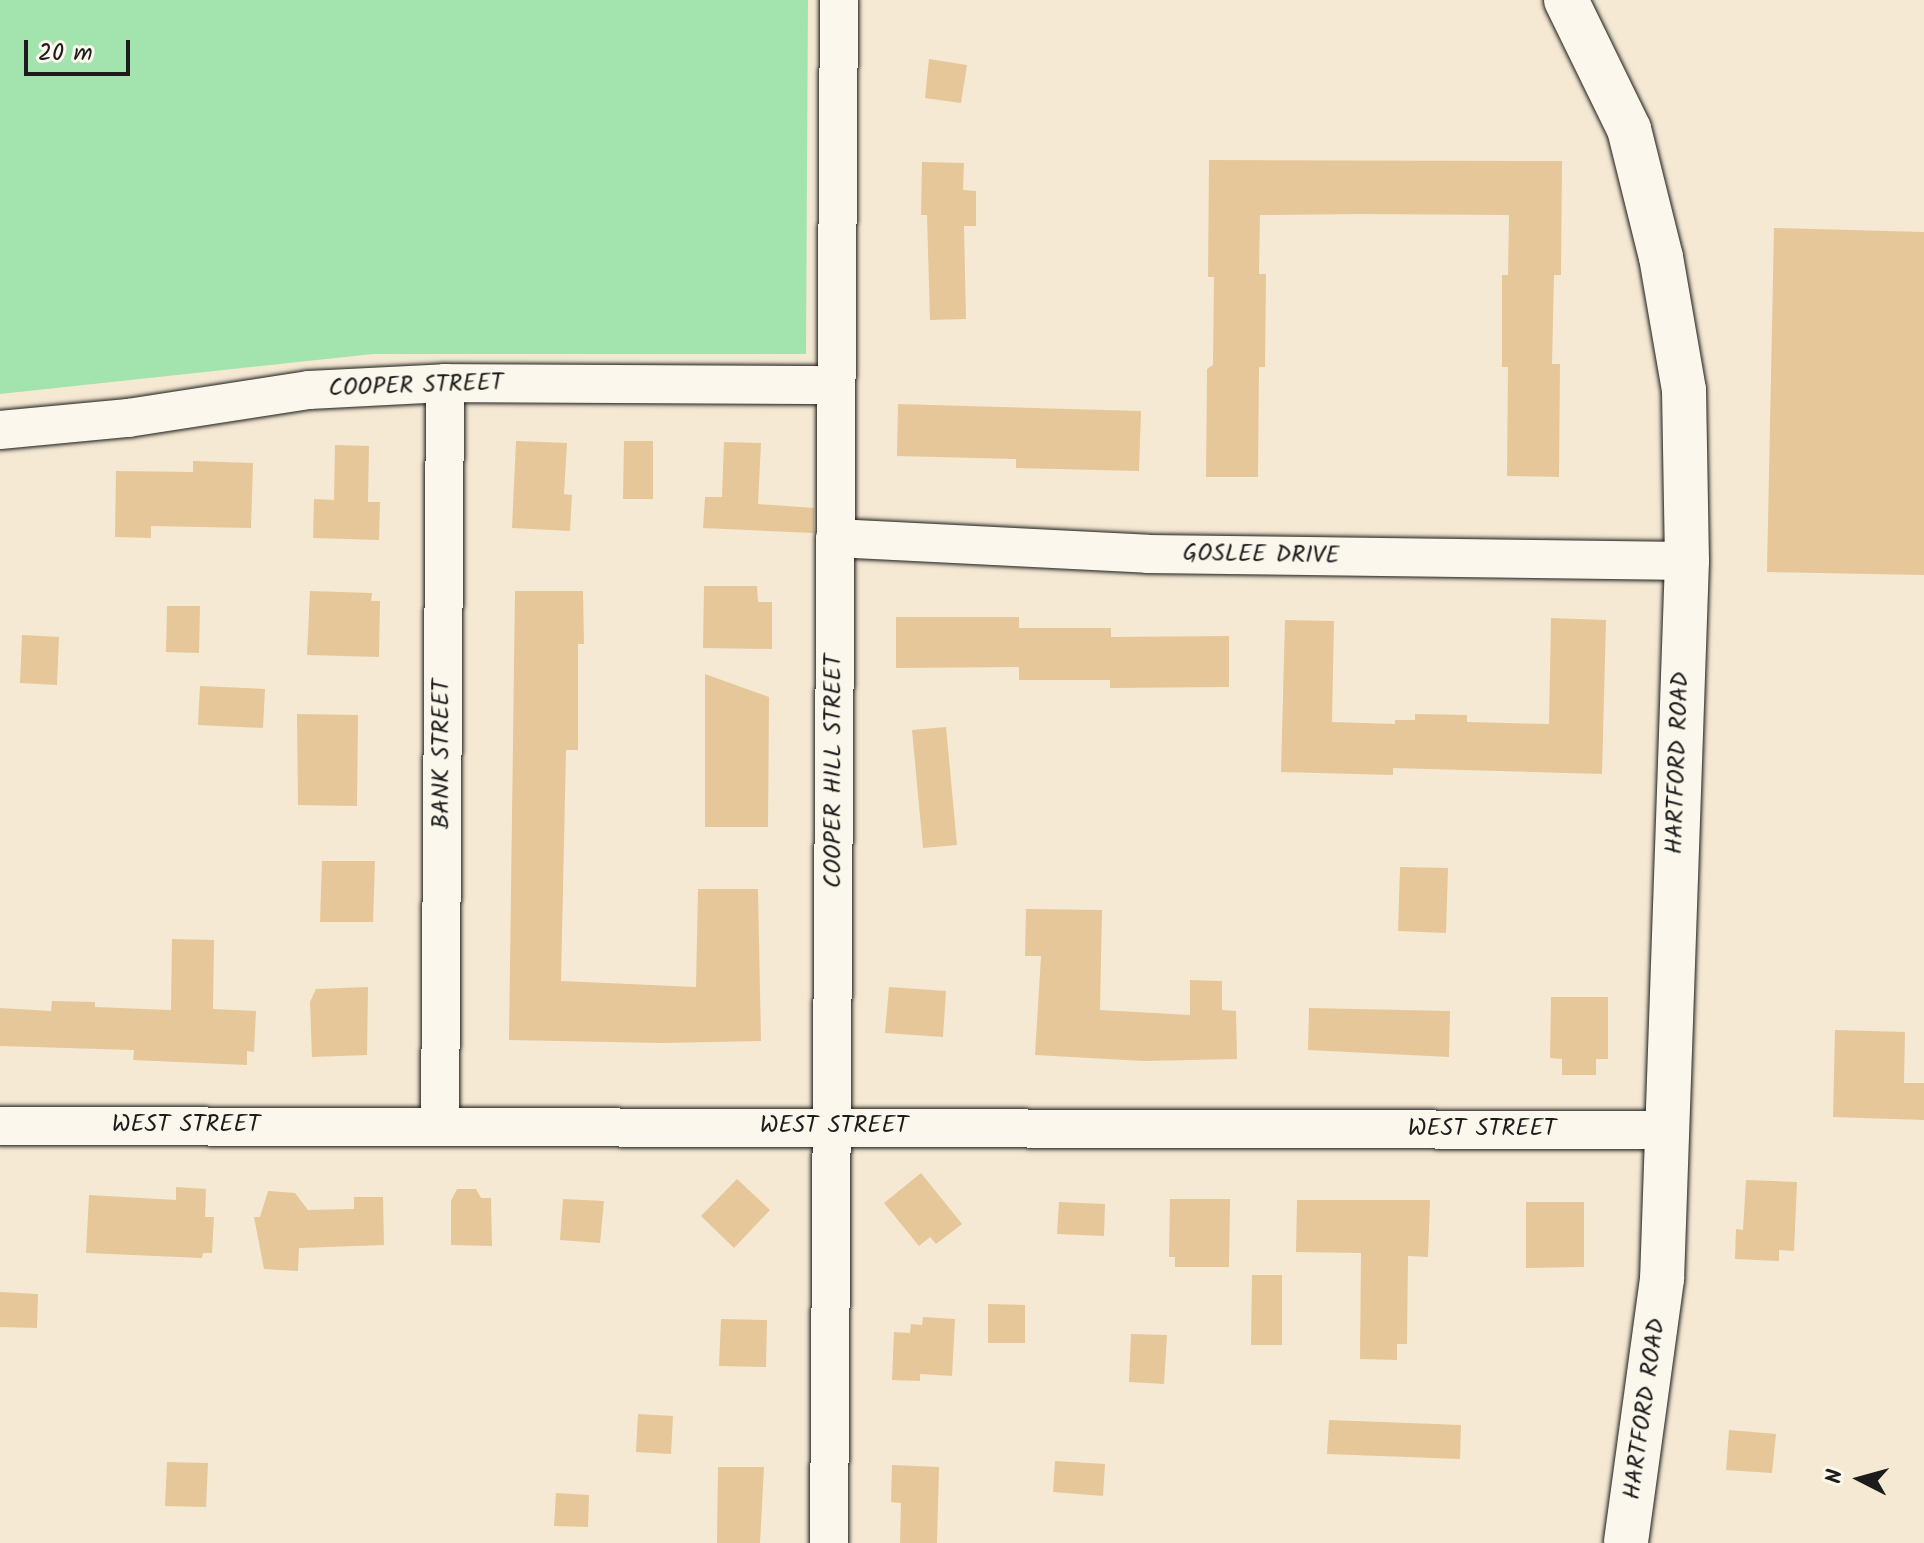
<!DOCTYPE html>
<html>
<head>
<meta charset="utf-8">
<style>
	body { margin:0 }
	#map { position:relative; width:1924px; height:1543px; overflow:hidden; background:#f5e9d3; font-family:Kalam,sans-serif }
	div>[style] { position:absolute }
	.green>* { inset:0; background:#a3e4ae }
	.building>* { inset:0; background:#e6c799 }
	.roads { filter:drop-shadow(0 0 2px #1c1c1c) drop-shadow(0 0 2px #1c1c1c) }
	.minor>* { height:38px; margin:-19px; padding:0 19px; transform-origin:19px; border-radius:19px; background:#fbf7ec }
	.secondary>* { height:44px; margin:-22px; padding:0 22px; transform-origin:22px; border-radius:22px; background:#fbf7ec }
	span { translate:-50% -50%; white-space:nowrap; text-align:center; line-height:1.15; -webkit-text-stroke:6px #fbf7ec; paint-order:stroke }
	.street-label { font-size:24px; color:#1c1c1c }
	.north { position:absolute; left:1820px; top:1439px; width:80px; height:80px; -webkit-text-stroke:6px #fbf7ec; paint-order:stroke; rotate:276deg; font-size:22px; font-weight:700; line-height:32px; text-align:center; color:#1c1c1c }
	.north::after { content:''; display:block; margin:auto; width:28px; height:36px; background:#1c1c1c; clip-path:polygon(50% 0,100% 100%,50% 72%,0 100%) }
	.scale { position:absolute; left:24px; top:40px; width:106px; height:36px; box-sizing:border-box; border:4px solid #1c1c1c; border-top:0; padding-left:10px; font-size:24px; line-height:28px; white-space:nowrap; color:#1c1c1c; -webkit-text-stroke:6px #fbf7ec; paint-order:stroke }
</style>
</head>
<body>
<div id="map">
	<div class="green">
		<i style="clip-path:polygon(0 0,808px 0,806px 354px,373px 354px,0 394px)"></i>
	</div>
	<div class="building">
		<i style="clip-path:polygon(929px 59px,967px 65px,961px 103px,925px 98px)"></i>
		<i style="clip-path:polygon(1209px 160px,1562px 161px,1561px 275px,1554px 275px,1552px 364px,1560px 364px,1559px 477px,1507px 476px,1508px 367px,1502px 367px,1502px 275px,1508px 275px,1509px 215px,1360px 214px,1260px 215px,1259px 274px,1266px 274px,1265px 367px,1259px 367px,1258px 477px,1206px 477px,1207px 369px,1213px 365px,1214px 277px,1208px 277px)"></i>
		<i style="clip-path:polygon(922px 162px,964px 163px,963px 190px,976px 191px,976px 226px,964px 226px,966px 319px,930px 320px,927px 215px,921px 215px)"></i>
		<i style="clip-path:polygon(1774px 228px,1924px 232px,1924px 575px,1767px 572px)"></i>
		<i style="clip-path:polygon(898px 404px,1141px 411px,1139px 471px,1016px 468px,1016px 459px,897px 456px)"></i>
		<i style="clip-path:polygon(516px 441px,567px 443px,564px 494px,572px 495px,570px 531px,512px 528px)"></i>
		<i style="clip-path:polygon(624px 441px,653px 441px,653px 499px,623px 499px)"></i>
		<i style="clip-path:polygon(724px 442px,761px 443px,758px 504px,814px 508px,814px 533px,703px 528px,705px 497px,722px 497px)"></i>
		<i style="clip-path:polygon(335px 445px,369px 446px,368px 502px,380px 502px,379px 540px,313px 538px,314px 499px,334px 500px)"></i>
		<i style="clip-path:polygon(193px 461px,253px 463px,251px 528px,151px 526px,151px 538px,115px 537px,116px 471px,193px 472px)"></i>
		<i style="clip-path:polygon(704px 586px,757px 586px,758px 602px,772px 602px,772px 649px,703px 648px)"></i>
		<i style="clip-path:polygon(310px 591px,372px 593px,371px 601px,380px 601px,379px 657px,307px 655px)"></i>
		<i style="clip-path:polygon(515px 591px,583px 591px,584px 644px,578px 644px,578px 750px,566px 750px,561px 981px,696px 987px,698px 889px,758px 889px,761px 1041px,662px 1043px,509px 1040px)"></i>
		<i style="clip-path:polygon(167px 606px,200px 606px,199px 653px,166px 652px)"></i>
		<i style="clip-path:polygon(896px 617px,1019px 617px,1019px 628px,1111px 628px,1111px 637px,1229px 636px,1229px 687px,1110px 688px,1110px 680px,1019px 680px,1019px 667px,896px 668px)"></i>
		<i style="clip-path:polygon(1551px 618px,1606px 620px,1602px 774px,1393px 768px,1393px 775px,1281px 772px,1285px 620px,1334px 621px,1332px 722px,1395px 724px,1395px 720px,1415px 720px,1415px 714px,1467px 715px,1467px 722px,1549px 724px)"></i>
		<i style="clip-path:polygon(22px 635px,59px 637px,57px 685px,20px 683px)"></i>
		<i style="clip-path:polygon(705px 674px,769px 697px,768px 827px,705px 827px)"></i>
		<i style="clip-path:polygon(200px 686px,265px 689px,263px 728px,198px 725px)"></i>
		<i style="clip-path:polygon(297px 714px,358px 715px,357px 806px,298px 805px)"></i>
		<i style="clip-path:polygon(946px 727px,957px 845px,923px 848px,912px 730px)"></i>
		<i style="clip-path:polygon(322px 861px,375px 861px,373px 922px,320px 922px)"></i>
		<i style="clip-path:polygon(1400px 867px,1448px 868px,1446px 933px,1398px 931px)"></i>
		<i style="clip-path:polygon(1026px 909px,1102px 910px,1100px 1010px,1190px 1015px,1190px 980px,1222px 981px,1222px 1010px,1236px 1011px,1237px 1059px,1144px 1061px,1035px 1055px,1041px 956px,1025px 956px)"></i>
		<i style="clip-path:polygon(172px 939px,214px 940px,213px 1009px,256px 1011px,254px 1052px,247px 1051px,247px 1065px,133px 1060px,134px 1050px,0 1046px,0 1008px,51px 1011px,52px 1001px,95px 1002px,95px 1007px,171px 1010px)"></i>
		<i style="clip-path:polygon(368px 987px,367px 1055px,312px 1057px,310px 1002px,316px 989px)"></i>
		<i style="clip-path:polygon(889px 987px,946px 991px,943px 1037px,885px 1033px)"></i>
		<i style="clip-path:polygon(1551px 997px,1608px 997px,1608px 1059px,1596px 1059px,1596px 1075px,1562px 1075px,1562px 1059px,1550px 1058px)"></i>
		<i style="clip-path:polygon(1309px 1008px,1450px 1011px,1449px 1057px,1308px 1050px)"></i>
		<i style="clip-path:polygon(1835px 1030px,1905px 1032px,1904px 1083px,1924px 1083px,1924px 1120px,1833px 1117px)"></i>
		<i style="clip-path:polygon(921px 1173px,962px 1224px,936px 1244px,930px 1237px,919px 1246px,884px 1203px)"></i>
		<i style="clip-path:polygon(737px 1179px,770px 1210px,734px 1248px,701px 1216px)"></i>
		<i style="clip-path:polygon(1746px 1180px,1797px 1182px,1794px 1251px,1779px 1250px,1779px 1261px,1735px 1259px,1736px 1229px,1743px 1230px)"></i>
		<i style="clip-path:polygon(176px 1187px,206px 1189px,205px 1217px,214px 1217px,212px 1253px,203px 1253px,202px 1258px,86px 1253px,89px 1195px,176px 1200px)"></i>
		<i style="clip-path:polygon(457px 1189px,476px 1189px,481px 1198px,491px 1198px,492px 1246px,451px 1245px,451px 1201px)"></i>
		<i style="clip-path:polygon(268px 1191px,295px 1193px,308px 1210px,354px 1209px,354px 1197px,383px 1197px,384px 1245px,299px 1248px,298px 1271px,264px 1269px,254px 1217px,260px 1217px)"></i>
		<i style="clip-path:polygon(563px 1199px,604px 1201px,600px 1243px,560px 1240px)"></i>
		<i style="clip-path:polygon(1170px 1199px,1230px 1199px,1229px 1267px,1175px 1267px,1175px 1257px,1169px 1257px)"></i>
		<i style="clip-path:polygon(1297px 1200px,1430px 1200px,1428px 1257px,1408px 1256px,1407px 1344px,1397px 1344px,1397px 1360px,1360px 1359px,1361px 1253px,1296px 1252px)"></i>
		<i style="clip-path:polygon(1059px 1202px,1105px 1204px,1104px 1236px,1057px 1234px)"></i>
		<i style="clip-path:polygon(1526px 1202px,1584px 1202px,1584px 1267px,1526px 1268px)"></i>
		<i style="clip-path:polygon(1252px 1275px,1282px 1275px,1282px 1345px,1251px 1345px)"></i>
		<i style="clip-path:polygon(0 1292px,38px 1294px,37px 1328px,0 1327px)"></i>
		<i style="clip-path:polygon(988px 1304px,1025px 1305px,1025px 1343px,988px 1343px)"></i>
		<i style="clip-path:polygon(923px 1317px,955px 1319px,952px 1376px,920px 1374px,920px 1381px,892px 1380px,894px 1332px,910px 1333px,911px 1324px,922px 1325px)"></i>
		<i style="clip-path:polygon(721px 1319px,767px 1320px,766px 1367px,719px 1366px)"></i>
		<i style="clip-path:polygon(1131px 1334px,1167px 1335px,1164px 1384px,1129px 1382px)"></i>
		<i style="clip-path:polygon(638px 1414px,673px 1416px,671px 1454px,636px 1452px)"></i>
		<i style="clip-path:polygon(1329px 1420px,1461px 1425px,1460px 1459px,1327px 1454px)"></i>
		<i style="clip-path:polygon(1729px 1430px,1776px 1434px,1772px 1473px,1726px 1470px)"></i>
		<i style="clip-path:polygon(1055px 1461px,1105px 1464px,1103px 1496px,1053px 1492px)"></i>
		<i style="clip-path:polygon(167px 1462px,208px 1463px,206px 1507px,165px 1506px)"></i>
		<i style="clip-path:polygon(892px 1465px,939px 1467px,937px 1543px,900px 1543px,901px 1503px,891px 1502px)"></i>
		<i style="clip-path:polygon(718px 1467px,764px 1467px,760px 1543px,717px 1543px)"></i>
		<i style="clip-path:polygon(556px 1493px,589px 1495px,588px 1527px,554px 1526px)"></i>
	</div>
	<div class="roads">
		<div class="minor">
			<i style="left:0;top:430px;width:129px;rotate:-5.4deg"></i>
			<i style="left:128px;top:418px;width:183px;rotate:-8.8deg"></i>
			<i style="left:309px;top:390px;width:136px;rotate:-2.9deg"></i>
			<i style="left:445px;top:383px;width:390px;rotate:0.3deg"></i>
			<i style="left:835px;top:538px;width:313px;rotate:2.9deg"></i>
			<i style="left:1148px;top:554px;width:539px;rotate:0.74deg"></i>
			<i style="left:440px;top:1125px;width:742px;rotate:-89.61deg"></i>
			<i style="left:0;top:1126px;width:1667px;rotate:0.14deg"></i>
			<i style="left:829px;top:1543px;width:1543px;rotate:-89.63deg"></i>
		</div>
		<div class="secondary">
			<i style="left:1566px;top:0;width:144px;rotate:64deg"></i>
			<i style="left:1629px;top:129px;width:132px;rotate:76deg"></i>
			<i style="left:1661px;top:257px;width:135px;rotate:80.2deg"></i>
			<i style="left:1684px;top:390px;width:171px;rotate:89deg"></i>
			<i style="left:1687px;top:561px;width:718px;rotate:91.99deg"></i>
			<i style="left:1662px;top:1279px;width:266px;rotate:97.8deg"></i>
		</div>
	</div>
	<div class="street-label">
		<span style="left:416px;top:386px;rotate:-2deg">COOPER STREET</span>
		<span style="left:1261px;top:555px;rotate:1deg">GOSLEE DRIVE</span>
		<span style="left:442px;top:754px;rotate:-90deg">BANK STREET</span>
		<span style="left:1678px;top:763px;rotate:-88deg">HARTFORD ROAD</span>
		<span style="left:834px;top:771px;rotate:-90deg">COOPER HILL STREET</span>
		<span style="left:186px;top:1125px">WEST STREET</span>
		<span style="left:834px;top:1126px">WEST STREET</span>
		<span style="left:1482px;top:1129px">WEST STREET</span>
		<span style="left:1645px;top:1409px;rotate:-82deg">HARTFORD ROAD</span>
	</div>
	<div class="north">N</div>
	<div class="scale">20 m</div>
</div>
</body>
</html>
